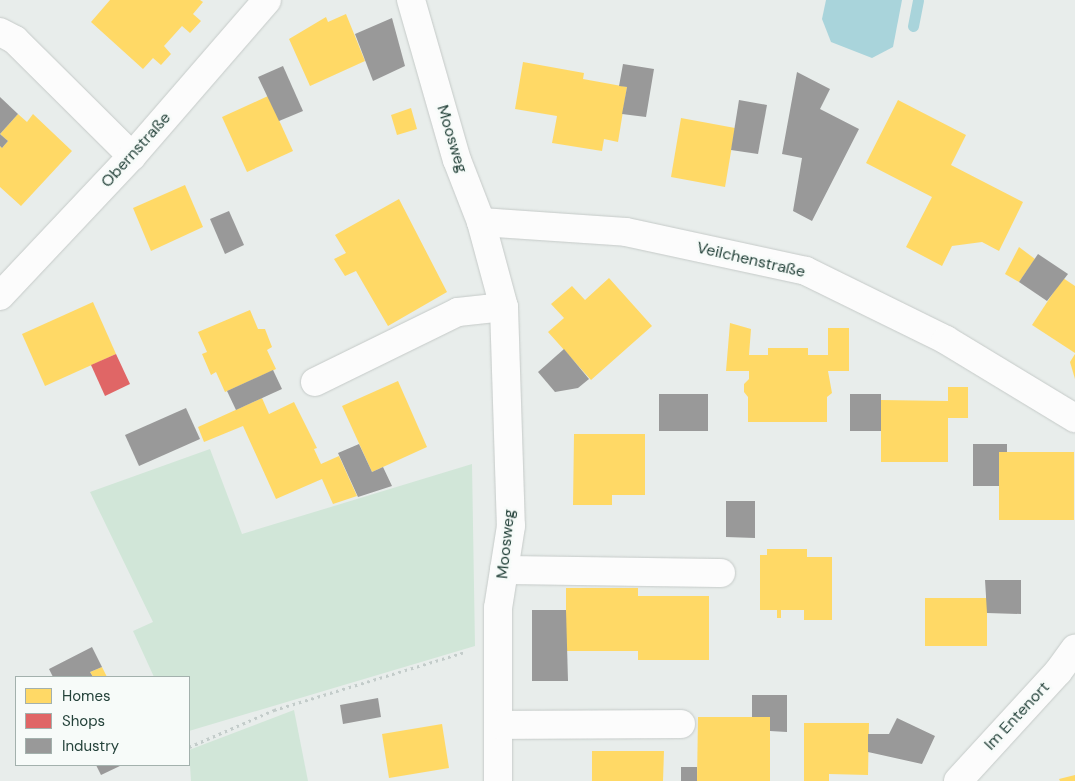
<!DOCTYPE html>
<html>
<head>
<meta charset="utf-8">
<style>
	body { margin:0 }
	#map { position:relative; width:1075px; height:781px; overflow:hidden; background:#e8edeb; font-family:"DM Sans",sans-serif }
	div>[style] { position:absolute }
	.green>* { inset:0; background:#d1e6d8 }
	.water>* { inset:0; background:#a9d4db }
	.homes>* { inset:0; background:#ffd966 }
	.shops>* { inset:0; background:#e06666 }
	.industry>* { inset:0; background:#999 }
	.stream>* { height:11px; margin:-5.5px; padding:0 5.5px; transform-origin:5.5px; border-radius:5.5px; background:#a9d4db }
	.path>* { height:3px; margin-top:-1.5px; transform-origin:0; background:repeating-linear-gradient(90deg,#c3ccca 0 2.5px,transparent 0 6.5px) }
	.roads { filter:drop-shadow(0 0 1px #c5cac8) drop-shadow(0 0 1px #c5cac8) }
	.minor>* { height:28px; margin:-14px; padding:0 14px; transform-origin:14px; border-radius:14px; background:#fcfcfc }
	span { translate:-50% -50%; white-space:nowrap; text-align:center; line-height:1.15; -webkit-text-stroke:5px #f7fbf9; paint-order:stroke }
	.street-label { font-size:16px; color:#24423a }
	.legend { position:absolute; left:15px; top:676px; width:175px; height:90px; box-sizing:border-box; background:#f7fbf9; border:1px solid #a3b1ad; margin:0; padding:6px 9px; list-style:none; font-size:15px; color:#24423a }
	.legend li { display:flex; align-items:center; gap:10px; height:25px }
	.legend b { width:25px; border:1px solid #a3b1ad }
</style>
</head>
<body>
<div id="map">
	<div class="green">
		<i style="clip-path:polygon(210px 449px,242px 534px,472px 464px,475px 646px,189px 731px,189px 677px,154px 677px,133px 631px,153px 622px,90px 492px)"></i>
		<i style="clip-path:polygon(294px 710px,308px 781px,191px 781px,189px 750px)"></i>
	</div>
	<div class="water">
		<i style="clip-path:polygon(826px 0,902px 0,893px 47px,872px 58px,831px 42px,822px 19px)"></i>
	</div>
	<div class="homes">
		<i style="clip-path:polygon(110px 0,200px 0,203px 2px,193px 14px,201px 21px,190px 33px,182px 26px,164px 46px,171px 54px,161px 65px,153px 58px,143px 69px,91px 22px)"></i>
		<i style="clip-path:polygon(346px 14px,365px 61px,310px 86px,289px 39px,326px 17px,328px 22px)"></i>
		<i style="clip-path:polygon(523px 62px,584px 73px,583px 79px,627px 87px,618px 142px,604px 139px,602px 151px,552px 143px,557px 116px,515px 109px)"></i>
		<i style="clip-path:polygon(268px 96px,293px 151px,247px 172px,222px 117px)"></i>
		<i style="clip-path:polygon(898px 100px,966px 135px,951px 165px,1023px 202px,999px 251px,982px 242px,952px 246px,942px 266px,906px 247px,932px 197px,866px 163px)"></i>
		<i style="clip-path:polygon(411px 108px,417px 129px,397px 135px,391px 115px)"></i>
		<i style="clip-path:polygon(18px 114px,27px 122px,33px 114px,72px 151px,21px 206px,0 187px,0 146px,2px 148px,8px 141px,0 134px)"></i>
		<i style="clip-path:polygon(681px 118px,735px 128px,725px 187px,671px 177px)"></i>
		<i style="clip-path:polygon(185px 185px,203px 227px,151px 251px,133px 208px)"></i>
		<i style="clip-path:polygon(399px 199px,447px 292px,388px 326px,356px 271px,345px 276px,334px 259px,346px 253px,335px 235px)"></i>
		<i style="clip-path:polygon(1019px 247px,1035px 259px,1019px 282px,1005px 274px)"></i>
		<i style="clip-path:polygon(609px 278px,652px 326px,591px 380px,548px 332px,564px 318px,551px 304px,572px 286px,585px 300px)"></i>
		<i style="clip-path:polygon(1063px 278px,1075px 286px,1075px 353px,1032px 325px)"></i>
		<i style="clip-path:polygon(93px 302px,116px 354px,45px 386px,22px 334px)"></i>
		<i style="clip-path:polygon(250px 310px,258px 329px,265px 329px,272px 347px,267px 350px,276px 369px,225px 392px,216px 372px,211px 375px,202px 354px,207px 352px,198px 332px)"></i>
		<i style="clip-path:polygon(730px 323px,751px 329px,749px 355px,768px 355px,768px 348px,808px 348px,808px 355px,828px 355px,828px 328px,849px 328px,849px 371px,828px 371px,832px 393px,827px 397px,827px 422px,748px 422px,748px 397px,744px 392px,744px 384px,749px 379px,749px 371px,726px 371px)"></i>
		<i style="clip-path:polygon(1075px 354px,1075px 379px,1070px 362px)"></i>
		<i style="clip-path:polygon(398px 381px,427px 447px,372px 472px,342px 406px)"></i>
		<i style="clip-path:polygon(948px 387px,968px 387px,968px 418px,948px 418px,948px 462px,881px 462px,881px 400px,948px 401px)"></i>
		<i style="clip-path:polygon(262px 398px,269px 414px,294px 402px,317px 448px,314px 449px,321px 464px,339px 456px,357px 496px,333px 504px,322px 479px,276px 499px,243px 426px,204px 442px,198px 427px)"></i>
		<i style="clip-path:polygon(574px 434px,645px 434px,645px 495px,612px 495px,612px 505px,573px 505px)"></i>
		<i style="clip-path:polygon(999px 452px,1074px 452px,1074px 520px,999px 520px)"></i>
		<i style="clip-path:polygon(767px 549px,807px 549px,807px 557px,832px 557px,832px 620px,804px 620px,804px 610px,781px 610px,781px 618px,777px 618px,777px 610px,760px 610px,760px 555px,767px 555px)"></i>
		<i style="clip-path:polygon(566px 588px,638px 588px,638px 596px,709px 596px,709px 660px,638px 660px,638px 651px,566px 651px)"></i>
		<i style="clip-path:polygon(925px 598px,987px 598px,987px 646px,925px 646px)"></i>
		<i style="clip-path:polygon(102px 667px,107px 677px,93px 677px,90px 672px)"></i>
		<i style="clip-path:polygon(698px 717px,770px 717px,770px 781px,697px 781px)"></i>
		<i style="clip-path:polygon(804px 723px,869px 723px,868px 775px,829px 774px,829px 781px,804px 781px)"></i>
		<i style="clip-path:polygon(442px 724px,449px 768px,389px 778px,382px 734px)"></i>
		<i style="clip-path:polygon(592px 751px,664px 751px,663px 781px,592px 781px)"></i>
		<i style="clip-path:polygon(1075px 775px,1075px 781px,1060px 781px,1059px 779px)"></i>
	</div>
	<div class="shops">
		<i style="clip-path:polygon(116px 354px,130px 384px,105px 396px,91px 365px)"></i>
	</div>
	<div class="industry">
		<i style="clip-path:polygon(392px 18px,405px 66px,373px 81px,355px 34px)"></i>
		<i style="clip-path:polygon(623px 64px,654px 69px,646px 117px,622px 114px,627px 87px,619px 86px)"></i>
		<i style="clip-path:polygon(283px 66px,303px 111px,279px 121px,258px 77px)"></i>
		<i style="clip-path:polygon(797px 72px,830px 89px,820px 109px,859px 129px,812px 221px,793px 211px,802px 158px,782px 154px)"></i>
		<i style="clip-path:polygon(0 97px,18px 114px,0 134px)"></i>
		<i style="clip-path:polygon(739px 100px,767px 105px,758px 154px,731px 150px)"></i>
		<i style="clip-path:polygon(0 134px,8px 141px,2px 148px,0 146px)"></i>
		<i style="clip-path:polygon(229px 211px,244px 245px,225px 254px,210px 219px)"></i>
		<i style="clip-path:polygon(1038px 254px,1068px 274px,1047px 301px,1019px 282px)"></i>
		<i style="clip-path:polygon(564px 349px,589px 379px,578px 388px,555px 392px,538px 372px)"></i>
		<i style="clip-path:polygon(273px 370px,282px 389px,236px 410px,227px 391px)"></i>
		<i style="clip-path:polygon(659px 394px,708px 394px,708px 431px,659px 431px)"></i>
		<i style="clip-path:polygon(850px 394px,881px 394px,881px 431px,850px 431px)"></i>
		<i style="clip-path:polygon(186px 408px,200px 439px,139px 466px,125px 435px)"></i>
		<i style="clip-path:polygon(359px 444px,372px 472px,383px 467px,392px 486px,358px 497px,338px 453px)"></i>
		<i style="clip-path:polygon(973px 444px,1007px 444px,1007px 452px,999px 452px,999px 486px,973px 486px)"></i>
		<i style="clip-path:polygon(726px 501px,755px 501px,755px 538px,726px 537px)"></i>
		<i style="clip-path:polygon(985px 580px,1021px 580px,1021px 614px,987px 613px)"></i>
		<i style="clip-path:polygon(532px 610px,566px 610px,568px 681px,532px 681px)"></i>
		<i style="clip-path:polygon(92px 647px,102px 667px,90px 672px,93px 677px,53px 677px,49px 669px)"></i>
		<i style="clip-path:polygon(752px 695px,787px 695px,787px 732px,770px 731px,770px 717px,752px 717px)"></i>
		<i style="clip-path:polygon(378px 698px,381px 717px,343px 724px,340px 705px)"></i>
		<i style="clip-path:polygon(897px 718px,935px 736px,922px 764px,868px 752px,868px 734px,889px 734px)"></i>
		<i style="clip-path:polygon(96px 765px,122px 765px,101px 775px)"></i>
		<i style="clip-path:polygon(681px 767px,697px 767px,697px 781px,681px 781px)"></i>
	</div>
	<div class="stream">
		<i style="left:913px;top:26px;width:26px;rotate:-79deg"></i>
	</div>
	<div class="path">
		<i style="left:189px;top:747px;width:93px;rotate:-23.5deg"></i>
		<i style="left:274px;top:710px;width:200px;rotate:-16.9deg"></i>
	</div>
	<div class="roads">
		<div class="minor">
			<i style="left:411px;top:0;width:166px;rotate:74deg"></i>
			<i style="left:457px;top:160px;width:66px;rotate:68.8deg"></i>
			<i style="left:481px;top:222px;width:88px;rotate:74.9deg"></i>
			<i style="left:504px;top:307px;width:219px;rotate:88.2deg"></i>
			<i style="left:511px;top:526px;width:83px;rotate:99deg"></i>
			<i style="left:498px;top:608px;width:173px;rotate:90deg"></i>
			<i style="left:0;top:32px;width:17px;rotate:28deg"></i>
			<i style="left:15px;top:40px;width:165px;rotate:44.8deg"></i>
			<i style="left:481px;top:222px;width:145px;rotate:3.9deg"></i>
			<i style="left:626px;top:232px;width:184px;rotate:12.2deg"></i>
			<i style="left:806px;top:271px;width:156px;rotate:26.2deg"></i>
			<i style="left:946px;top:340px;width:151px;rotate:31.2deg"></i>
			<i style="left:0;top:296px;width:192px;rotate:-46.7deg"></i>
			<i style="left:132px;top:156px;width:206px;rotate:-49.1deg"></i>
			<i style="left:315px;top:382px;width:159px;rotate:-26.1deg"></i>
			<i style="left:458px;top:312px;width:46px;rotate:-6.2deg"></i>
			<i style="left:504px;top:570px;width:217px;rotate:0.8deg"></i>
			<i style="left:498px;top:725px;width:183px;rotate:-0.3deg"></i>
			<i style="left:958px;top:781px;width:148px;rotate:-47.5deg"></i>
			<i style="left:1058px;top:672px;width:29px;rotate:-54deg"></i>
		</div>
	</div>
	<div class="street-label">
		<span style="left:452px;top:139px;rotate:73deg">Moosweg</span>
		<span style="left:136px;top:150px;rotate:-48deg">Obernstraße</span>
		<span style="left:751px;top:260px;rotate:13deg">Veilchenstraße</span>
		<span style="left:506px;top:544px;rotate:-84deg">Moosweg</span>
		<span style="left:1017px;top:716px;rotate:-47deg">Im Entenort</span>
	</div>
	<ul class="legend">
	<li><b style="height:14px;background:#ffd966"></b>Homes</li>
	<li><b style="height:14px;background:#e06666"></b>Shops</li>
	<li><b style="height:14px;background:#999"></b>Industry</li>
	</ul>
</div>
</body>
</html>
